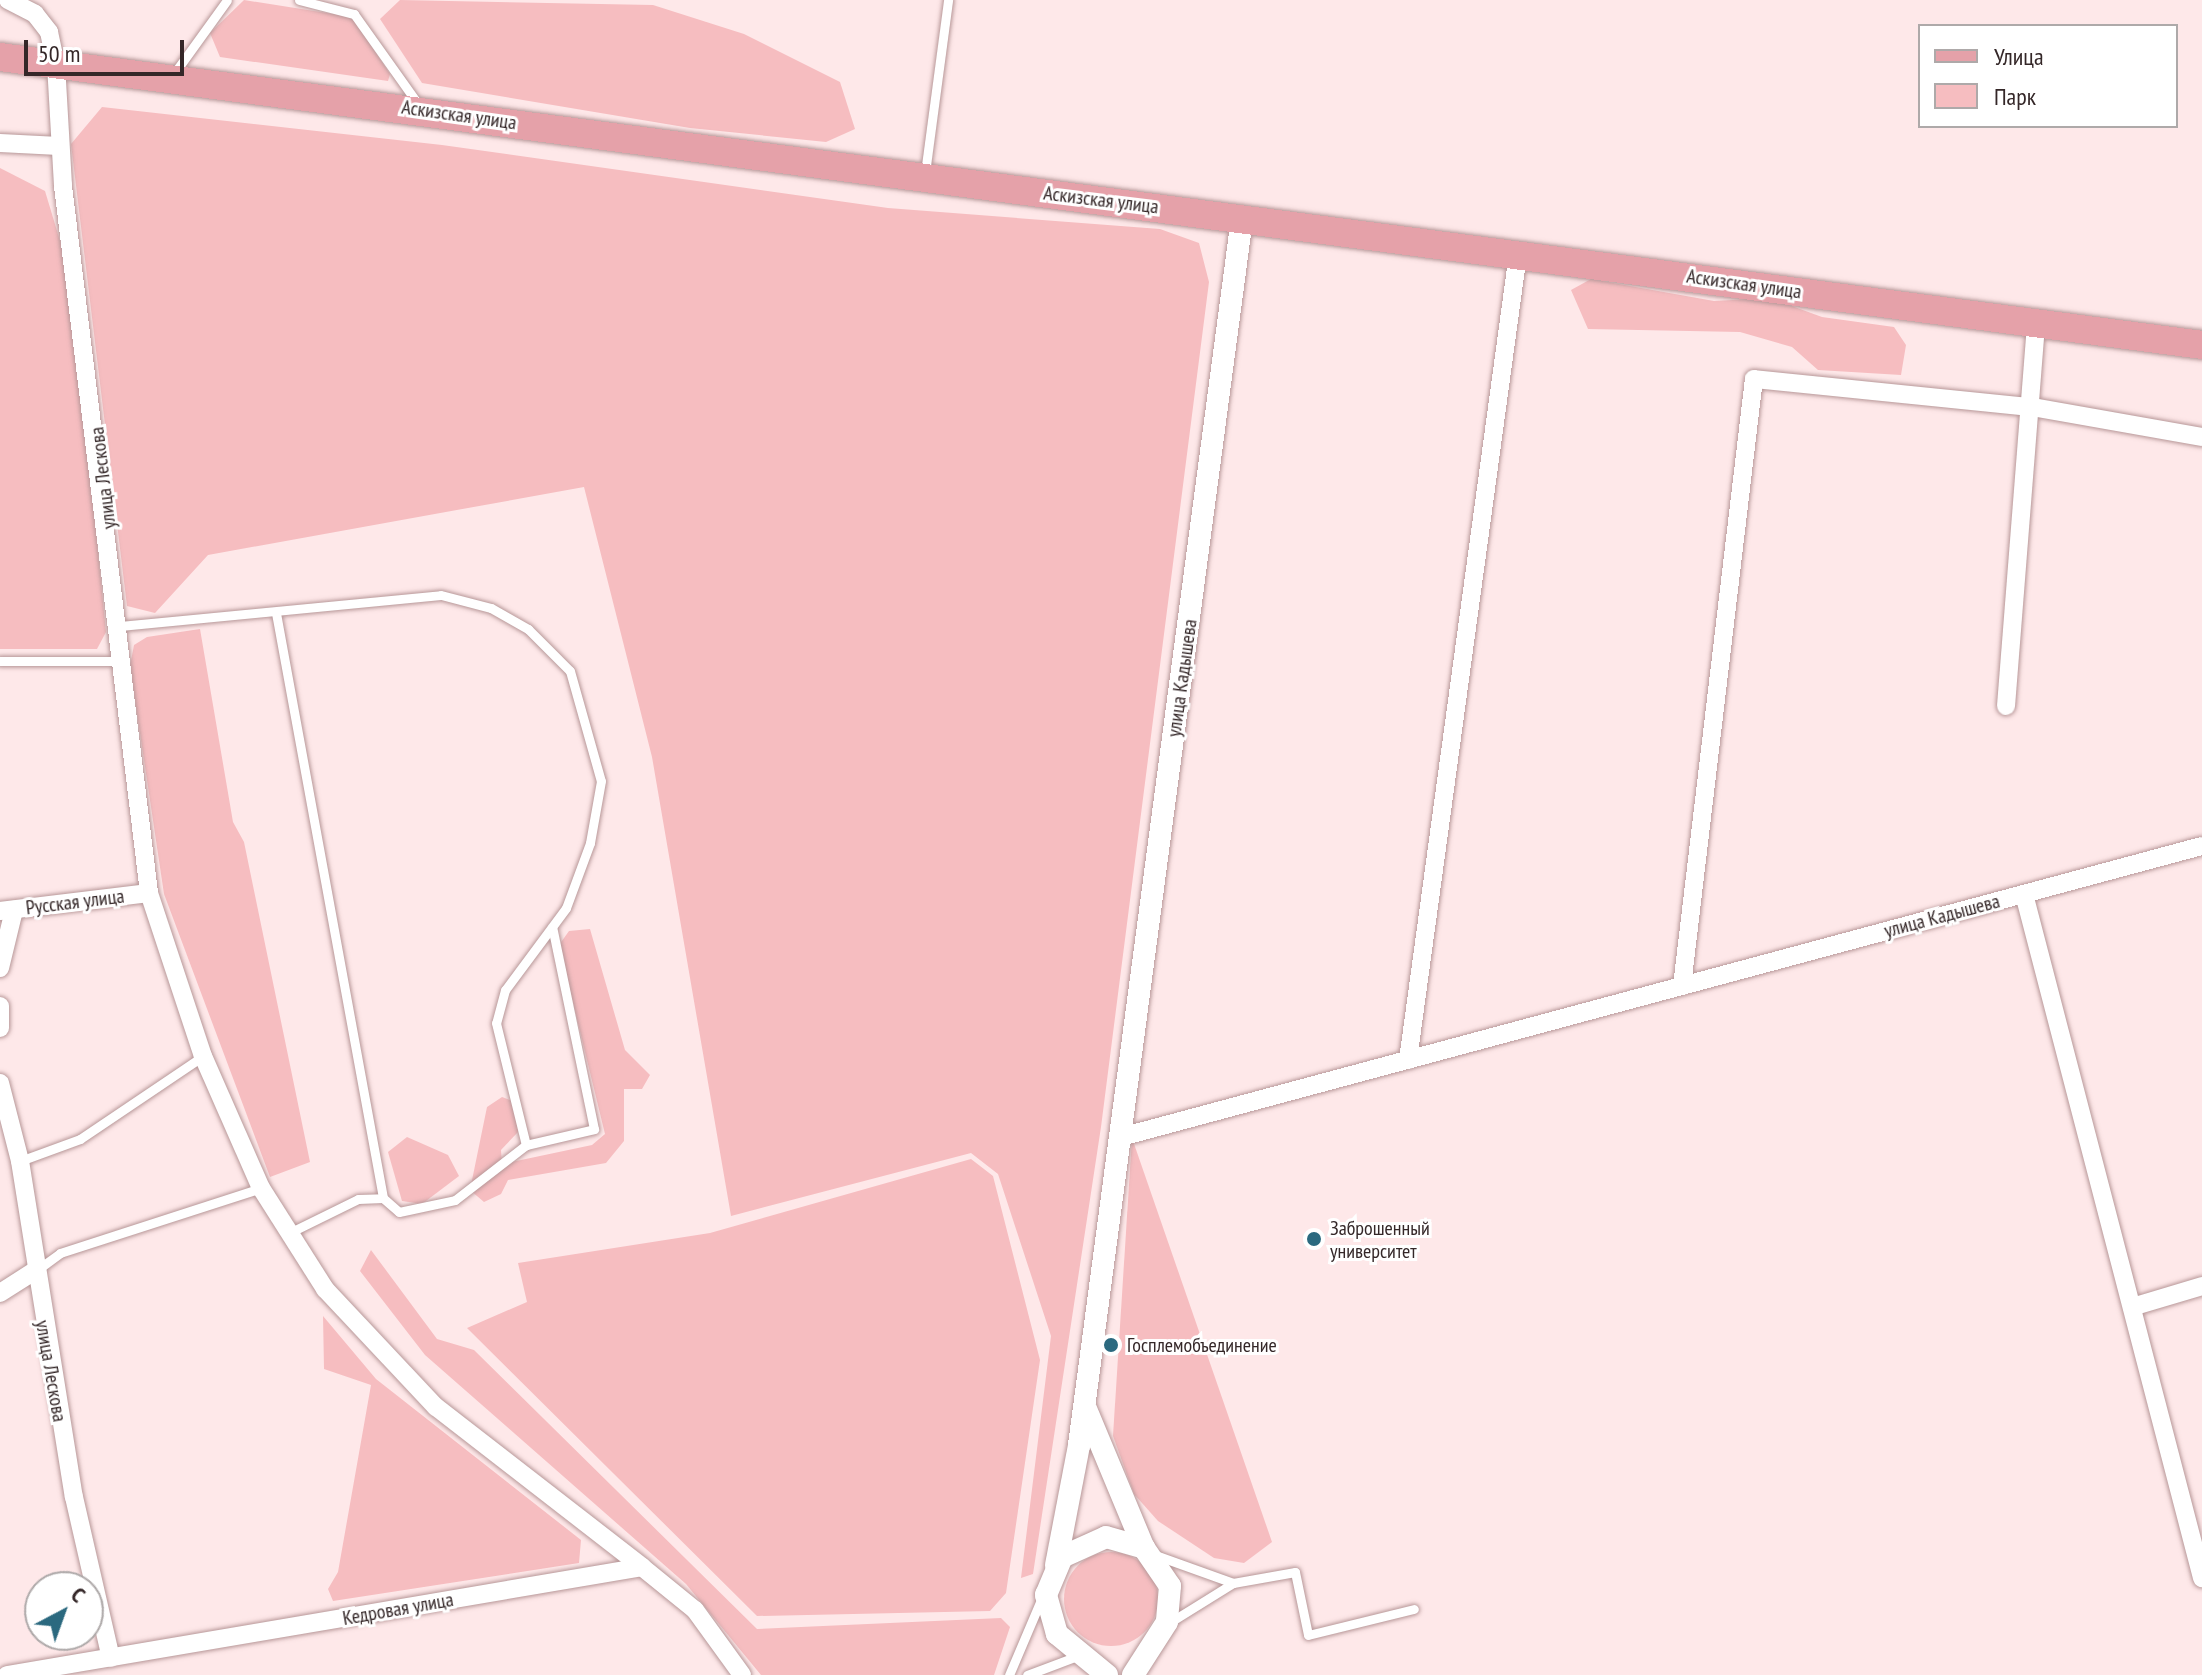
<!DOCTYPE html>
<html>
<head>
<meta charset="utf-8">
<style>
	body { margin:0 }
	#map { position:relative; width:2202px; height:1675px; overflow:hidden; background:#fee8e9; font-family:"PT Sans Narrow",sans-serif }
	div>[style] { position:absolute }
	.green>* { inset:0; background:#f6bdc0 }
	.round { border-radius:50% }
	.roads { filter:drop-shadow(0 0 2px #b79798) drop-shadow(0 0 2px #b79798) }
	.service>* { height:9px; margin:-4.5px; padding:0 4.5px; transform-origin:4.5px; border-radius:4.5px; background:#fff }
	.minor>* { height:18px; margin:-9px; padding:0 9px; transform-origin:9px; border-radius:9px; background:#fff }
	.tertiary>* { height:22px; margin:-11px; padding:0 11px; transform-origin:11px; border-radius:11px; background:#fff }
	.primary>* { height:28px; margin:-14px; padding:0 14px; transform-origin:14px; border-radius:14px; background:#e5a1a9 }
	.dots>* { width:22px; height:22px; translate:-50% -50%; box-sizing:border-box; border:4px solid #fff; border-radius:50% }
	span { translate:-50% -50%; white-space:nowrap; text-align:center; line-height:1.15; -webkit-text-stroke:6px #fff; paint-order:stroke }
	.street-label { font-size:20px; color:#342728 }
	.poi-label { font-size:20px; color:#342728 }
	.left { translate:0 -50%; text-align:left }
	.legend { position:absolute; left:1918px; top:24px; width:260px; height:104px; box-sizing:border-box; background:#fff; border:2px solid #aea9a9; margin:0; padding:10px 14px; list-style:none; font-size:24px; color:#342728 }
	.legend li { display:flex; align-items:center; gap:16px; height:40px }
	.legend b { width:40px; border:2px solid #aea9a9 }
	.north { position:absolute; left:24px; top:1571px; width:80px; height:80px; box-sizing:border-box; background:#fff; border:2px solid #aea9a9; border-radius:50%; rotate:41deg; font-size:22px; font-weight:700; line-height:32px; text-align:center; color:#342728 }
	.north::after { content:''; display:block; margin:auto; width:28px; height:36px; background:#2b697f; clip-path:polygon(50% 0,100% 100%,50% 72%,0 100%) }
	.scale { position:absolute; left:24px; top:40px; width:160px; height:36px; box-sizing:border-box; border:4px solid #342728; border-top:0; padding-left:10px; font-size:24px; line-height:28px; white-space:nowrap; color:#342728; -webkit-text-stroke:6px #fff; paint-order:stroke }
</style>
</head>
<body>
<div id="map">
	<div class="green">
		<i style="clip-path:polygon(244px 0,352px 17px,390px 74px,388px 81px,220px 57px,210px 33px)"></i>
		<i style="clip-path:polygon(400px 0,653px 5px,744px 34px,840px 82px,855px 129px,826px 142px,690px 128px,422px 83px,380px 19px)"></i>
		<i style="clip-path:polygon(102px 107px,442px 145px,888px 208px,1160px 229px,1199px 243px,1209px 282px,1101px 1127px,1033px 1574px,1021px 1578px,1051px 1336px,998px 1174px,971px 1153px,731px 1216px,652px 757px,584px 487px,208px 555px,155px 613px,127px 606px,71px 144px)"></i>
		<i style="clip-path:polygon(0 168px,45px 191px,70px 274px,106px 632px,97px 649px,0 649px)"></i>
		<i style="clip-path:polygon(1591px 279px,1714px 301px,1770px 298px,1822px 317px,1894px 327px,1906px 345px,1901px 375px,1818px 370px,1792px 347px,1740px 332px,1588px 329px,1571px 290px)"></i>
		<i style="clip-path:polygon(200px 629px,233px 822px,244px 842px,310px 1162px,270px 1177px,164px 894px,130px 666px,134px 645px,147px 637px)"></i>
		<i style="clip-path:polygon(590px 929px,625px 1050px,650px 1075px,642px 1089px,624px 1089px,624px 1141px,606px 1163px,508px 1180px,501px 1194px,484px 1202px,470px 1190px,487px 1107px,502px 1097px,518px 1103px,518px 1132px,501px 1150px,502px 1164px,592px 1145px,605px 1134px,559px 945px,569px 931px)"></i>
		<i style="clip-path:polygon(407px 1137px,448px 1155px,459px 1176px,422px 1204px,402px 1201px,388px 1152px)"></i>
		<i style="clip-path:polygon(1132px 1138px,1272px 1542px,1244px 1563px,1214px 1558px,1158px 1521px,1134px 1494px,1113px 1436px)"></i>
		<i style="clip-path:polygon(971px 1159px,993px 1176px,1040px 1360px,1006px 1593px,990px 1611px,757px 1616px,467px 1328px,527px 1302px,518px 1263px,710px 1233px)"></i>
		<i style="clip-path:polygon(371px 1250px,437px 1339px,474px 1350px,757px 1629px,1001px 1618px,1010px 1627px,994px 1675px,761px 1675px,686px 1584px,425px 1355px,360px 1271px)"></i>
		<i style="clip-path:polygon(323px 1316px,376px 1379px,581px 1540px,579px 1563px,333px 1601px,328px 1589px,338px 1572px,371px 1385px,324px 1369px)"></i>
		<i class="round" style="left:1064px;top:1552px;width:94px;height:94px"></i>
	</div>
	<div class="roads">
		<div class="service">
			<i style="left:299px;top:0;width:57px;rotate:14.3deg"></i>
			<i style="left:354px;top:14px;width:114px;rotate:54.6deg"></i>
			<i style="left:173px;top:75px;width:92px;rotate:-54.2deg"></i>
			<i style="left:925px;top:173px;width:175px;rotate:-82.4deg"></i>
			<i style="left:276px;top:613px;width:595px;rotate:79.63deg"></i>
			<i style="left:120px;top:626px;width:322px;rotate:-5.5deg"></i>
			<i style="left:441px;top:595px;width:52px;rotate:14.6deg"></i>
			<i style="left:491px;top:608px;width:43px;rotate:29.6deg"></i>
			<i style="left:528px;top:629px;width:59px;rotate:45deg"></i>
			<i style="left:570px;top:671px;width:114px;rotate:74.3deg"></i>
			<i style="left:601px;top:781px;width:63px;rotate:100.1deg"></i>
			<i style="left:590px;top:843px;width:69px;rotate:110.3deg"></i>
			<i style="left:566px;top:908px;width:102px;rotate:126.6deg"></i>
			<i style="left:505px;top:990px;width:34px;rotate:105deg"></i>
			<i style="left:496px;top:1023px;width:126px;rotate:76.2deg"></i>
			<i style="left:0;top:661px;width:122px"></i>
			<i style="left:20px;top:1161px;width:64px;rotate:-20.1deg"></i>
			<i style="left:80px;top:1139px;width:148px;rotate:-34deg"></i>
			<i style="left:289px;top:1233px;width:77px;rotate:-26.2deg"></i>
			<i style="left:358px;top:1199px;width:25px;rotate:-2deg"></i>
			<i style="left:383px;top:1198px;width:21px;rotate:41deg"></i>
			<i style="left:399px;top:1212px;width:57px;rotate:-12.1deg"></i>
			<i style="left:455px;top:1200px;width:90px;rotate:-37.8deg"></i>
			<i style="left:526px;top:1145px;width:70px;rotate:-13.2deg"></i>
			<i style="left:594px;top:1129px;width:206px;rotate:-101.7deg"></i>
			<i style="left:37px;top:1270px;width:29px;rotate:-36deg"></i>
			<i style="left:60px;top:1253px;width:211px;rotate:-17.9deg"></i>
			<i style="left:1158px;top:1556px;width:80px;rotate:19.8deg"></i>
			<i style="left:1172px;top:1621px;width:72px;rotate:-31.9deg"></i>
			<i style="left:1233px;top:1583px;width:63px;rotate:-10.1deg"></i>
			<i style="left:1295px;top:1572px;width:64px;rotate:78.3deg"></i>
			<i style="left:1308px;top:1635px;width:109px;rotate:-13.8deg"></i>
			<i style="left:1009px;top:1675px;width:87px;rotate:-67deg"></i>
			<i style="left:1027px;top:1675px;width:57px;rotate:-20.7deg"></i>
		</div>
		<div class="minor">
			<i style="left:8px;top:0;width:30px;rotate:27deg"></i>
			<i style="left:35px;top:14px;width:23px;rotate:52deg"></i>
			<i style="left:49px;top:32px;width:33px;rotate:78deg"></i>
			<i style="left:56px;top:64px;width:122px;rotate:86.7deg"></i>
			<i style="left:63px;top:186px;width:712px;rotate:83.06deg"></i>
			<i style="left:149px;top:893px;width:172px;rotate:71.7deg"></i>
			<i style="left:203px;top:1056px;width:144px;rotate:66.3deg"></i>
			<i style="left:261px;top:1188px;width:120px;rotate:57.6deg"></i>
			<i style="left:325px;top:1289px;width:162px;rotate:46.8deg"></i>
			<i style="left:436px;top:1407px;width:261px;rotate:37.8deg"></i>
			<i style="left:0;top:143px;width:59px;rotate:2.9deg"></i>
			<i style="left:2006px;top:706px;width:384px;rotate:-85.5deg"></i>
			<i style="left:2024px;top:894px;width:707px;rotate:75.41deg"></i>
			<i style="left:0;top:911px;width:150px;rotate:-6.9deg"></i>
			<i style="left:0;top:968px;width:60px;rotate:-76.4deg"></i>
			<i style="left:1682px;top:986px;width:611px;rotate:-83.24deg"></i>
			<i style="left:1754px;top:379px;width:279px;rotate:5.8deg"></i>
			<i style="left:2032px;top:407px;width:173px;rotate:10deg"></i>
			<i style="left:0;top:1006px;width:22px;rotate:90deg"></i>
			<i style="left:1408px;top:1060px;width:813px;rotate:-82.23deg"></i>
			<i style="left:0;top:1083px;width:81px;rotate:75.6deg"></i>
			<i style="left:20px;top:1161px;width:340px;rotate:80.9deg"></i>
			<i style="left:74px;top:1497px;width:165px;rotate:77.1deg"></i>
			<i style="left:1121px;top:1137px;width:1119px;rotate:-15.07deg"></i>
			<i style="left:0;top:1293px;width:43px;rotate:-32.6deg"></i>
			<i style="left:2132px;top:1307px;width:73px;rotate:-16.7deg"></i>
			<i style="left:7px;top:1675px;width:644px;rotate:-9.65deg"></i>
			<i style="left:642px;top:1567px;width:68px;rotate:39.1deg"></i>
			<i style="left:695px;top:1610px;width:80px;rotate:54.1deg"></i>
		</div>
		<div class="tertiary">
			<i style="left:1086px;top:1409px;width:151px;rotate:67.4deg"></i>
			<i style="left:1056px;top:1565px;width:122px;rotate:-79.1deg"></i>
			<i style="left:1079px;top:1445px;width:1238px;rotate:-82.43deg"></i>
			<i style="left:1107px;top:1675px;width:65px;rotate:-140.6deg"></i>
			<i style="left:1057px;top:1634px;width:41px;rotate:-105.8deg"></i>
			<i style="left:1046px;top:1595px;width:41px;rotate:-67.2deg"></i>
			<i style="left:1062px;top:1557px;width:48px;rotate:-24.4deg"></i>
			<i style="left:1106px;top:1537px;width:40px;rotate:16deg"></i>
			<i style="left:1144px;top:1548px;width:46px;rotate:55.6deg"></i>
			<i style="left:1170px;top:1586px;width:36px;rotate:95deg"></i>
			<i style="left:1167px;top:1622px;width:63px;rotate:122.7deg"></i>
		</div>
		<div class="primary">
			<i style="left:0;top:57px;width:2221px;rotate:7.45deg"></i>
		</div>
	</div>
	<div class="dots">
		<i style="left:1314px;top:1239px;background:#2b697f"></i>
		<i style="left:1111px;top:1345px;background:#2b697f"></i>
	</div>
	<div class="street-label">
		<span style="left:459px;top:115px;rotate:8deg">Аскизская улица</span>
		<span style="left:1101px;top:200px;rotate:7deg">Аскизская улица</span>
		<span style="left:1744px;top:284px;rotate:8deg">Аскизская улица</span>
		<span style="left:103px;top:478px;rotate:-97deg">улица Лескова</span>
		<span style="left:1182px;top:678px;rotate:-82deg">улица Кадышева</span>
		<span style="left:75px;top:902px;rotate:-7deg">Русская улица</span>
		<span style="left:1942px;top:916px;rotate:-15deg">улица Кадышева</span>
		<span style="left:51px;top:1371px;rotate:80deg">улица Лескова</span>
		<span style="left:398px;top:1609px;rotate:-10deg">Кедровая улица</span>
	</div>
	<div class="poi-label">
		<span class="left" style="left:1330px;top:1240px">Заброшенный<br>университет</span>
		<span class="left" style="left:1127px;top:1345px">Госплемобъединение</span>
	</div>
	<ul class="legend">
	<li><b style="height:10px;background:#e5a1a9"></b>Улица</li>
	<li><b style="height:22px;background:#f6bdc0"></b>Парк</li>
	</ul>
	<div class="north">С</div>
	<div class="scale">50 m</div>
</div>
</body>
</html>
